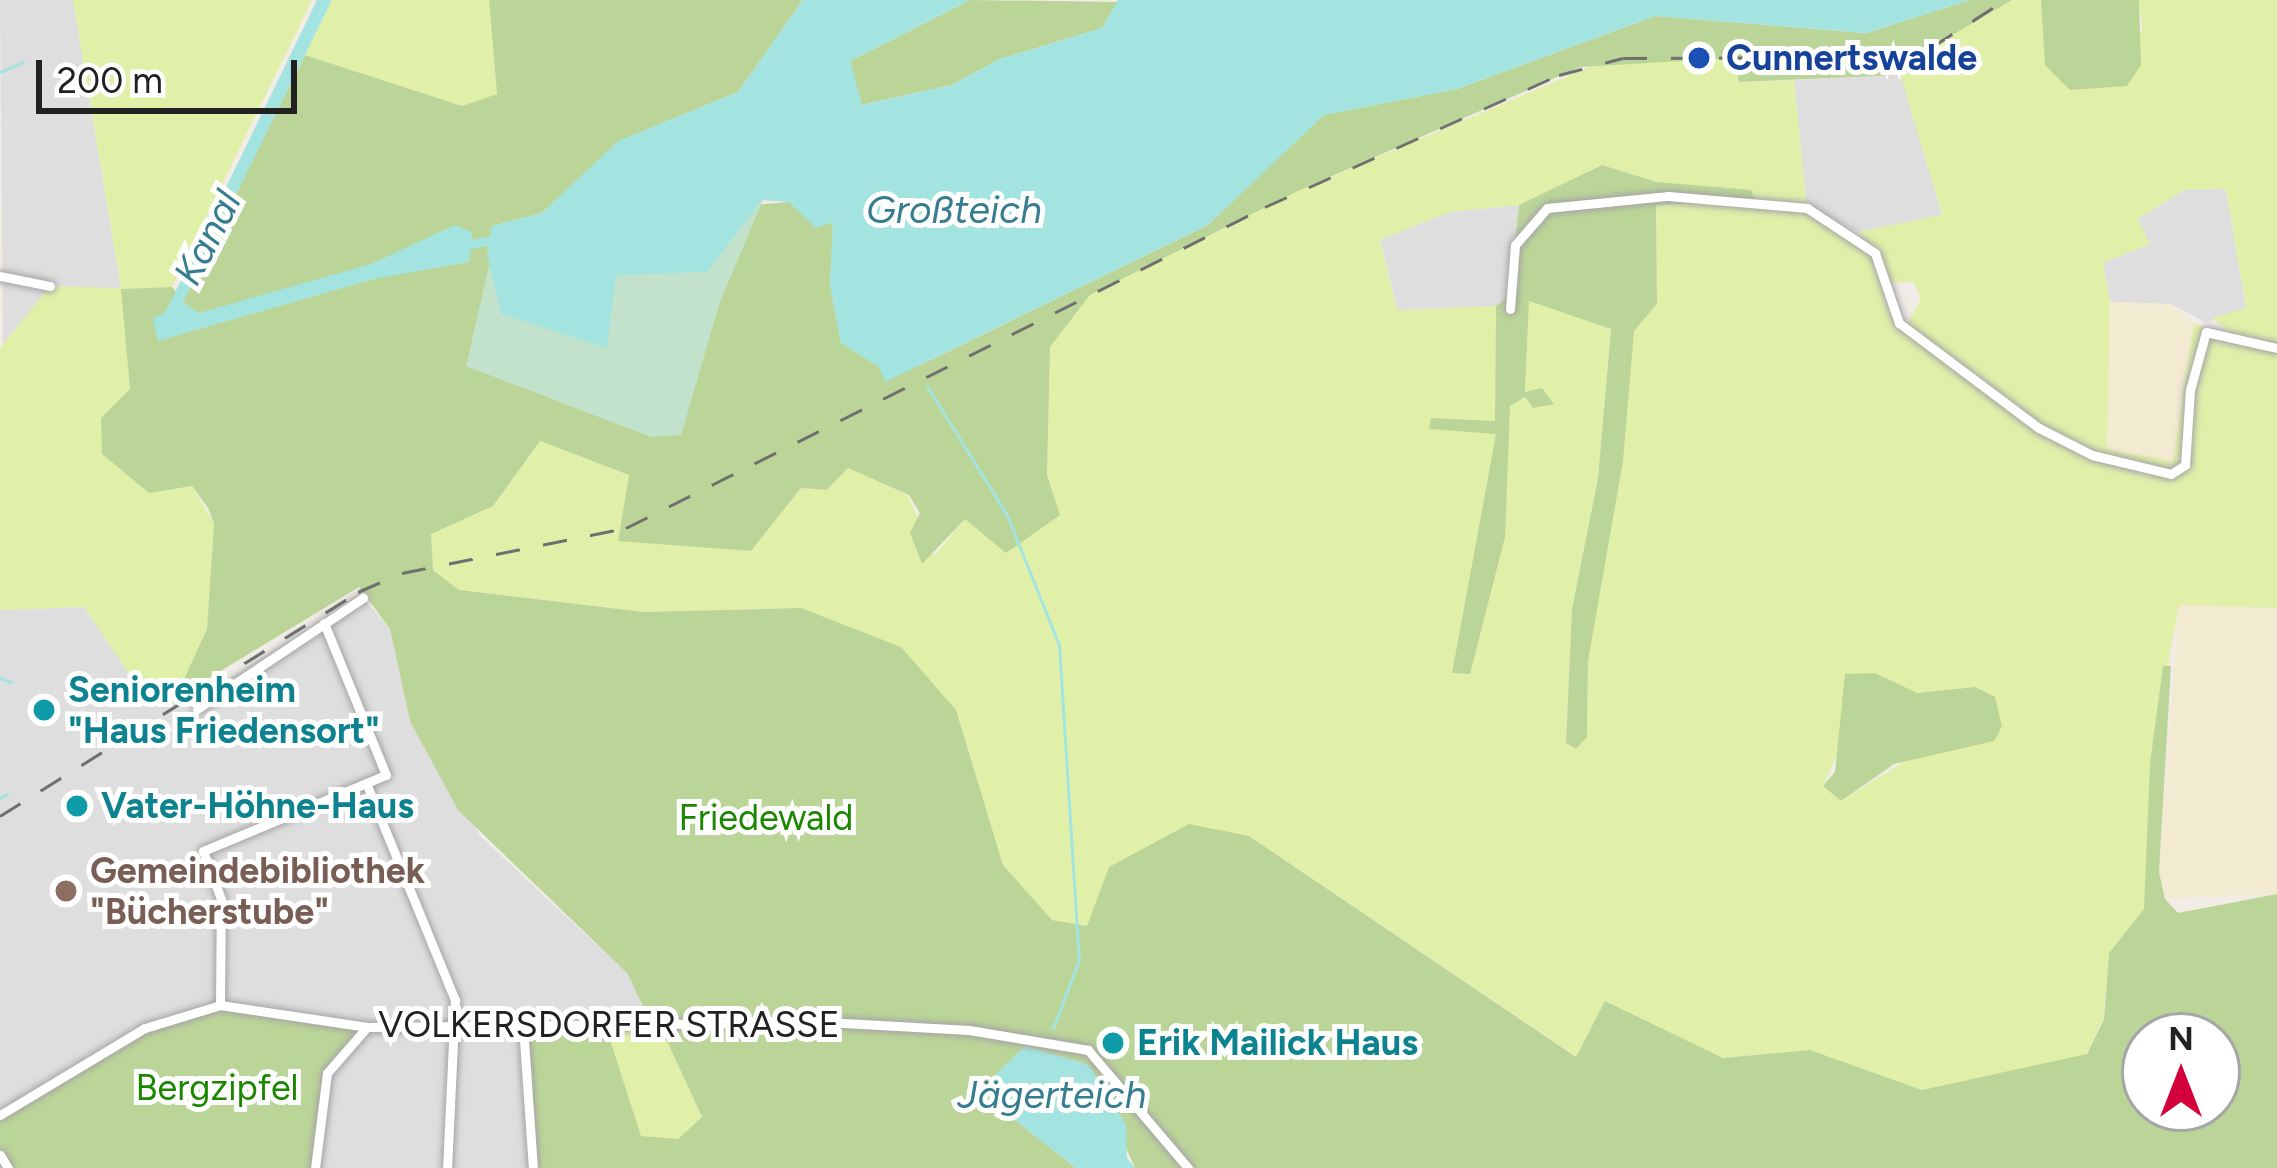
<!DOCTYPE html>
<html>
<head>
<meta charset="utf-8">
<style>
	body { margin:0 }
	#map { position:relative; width:2277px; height:1168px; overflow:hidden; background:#f2ece7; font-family:Figtree,sans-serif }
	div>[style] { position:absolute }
	.residential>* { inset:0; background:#dfdedf }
	.farmland>* { inset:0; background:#f2ebd1 }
	.grass>* { inset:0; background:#e0f0a9 }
	.forest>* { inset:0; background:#bbd598 }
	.wetland>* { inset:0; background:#c3e2cb }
	.water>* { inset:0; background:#a4e4e0 }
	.stream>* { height:3px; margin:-1.5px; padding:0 1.5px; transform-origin:1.5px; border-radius:1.5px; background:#a4e4e0 }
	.canal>* { height:9px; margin:-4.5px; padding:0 4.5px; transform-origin:4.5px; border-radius:4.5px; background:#a4e4e0 }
	.roads { filter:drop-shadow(0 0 3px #a5a5a5) drop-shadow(0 0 3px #a5a5a5) }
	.minor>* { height:9px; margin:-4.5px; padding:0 4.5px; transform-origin:4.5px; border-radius:4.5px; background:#fff }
	.rail>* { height:3px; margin-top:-1.5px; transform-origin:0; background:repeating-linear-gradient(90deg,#6f6f6f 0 24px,transparent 0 48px) }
	.dots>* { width:33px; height:33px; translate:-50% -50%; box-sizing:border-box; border:6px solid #fff; border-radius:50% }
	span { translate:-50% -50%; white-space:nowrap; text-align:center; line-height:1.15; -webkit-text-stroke:10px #fff; paint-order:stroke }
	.transit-label { font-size:36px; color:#164399; font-weight:700 }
	.left { translate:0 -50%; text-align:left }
	.culture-label { font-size:36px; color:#0d838f; font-weight:700 }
	.park-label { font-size:36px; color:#1c8802 }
	.education-label { font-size:36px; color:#785e54; font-weight:700 }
	.street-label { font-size:36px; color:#212121 }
	.water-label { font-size:39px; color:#367d91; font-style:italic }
	.north { position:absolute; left:2121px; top:1012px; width:120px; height:120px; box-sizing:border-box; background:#fff; border:3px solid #a6a6a6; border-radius:50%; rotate:0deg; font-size:33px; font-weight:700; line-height:48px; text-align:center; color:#212121 }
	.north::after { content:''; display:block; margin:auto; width:42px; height:54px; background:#d3003b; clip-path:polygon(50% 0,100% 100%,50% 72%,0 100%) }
	.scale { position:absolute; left:36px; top:60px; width:261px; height:54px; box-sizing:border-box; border:6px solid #212121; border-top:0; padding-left:15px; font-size:36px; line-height:42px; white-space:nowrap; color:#212121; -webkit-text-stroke:9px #fff; paint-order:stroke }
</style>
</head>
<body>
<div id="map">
	<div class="residential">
		<i style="clip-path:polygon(0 0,73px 0,121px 289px,50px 286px,3px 351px)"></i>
		<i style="clip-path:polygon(1903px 75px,1942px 216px,1858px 232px,1806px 205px,1794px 80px)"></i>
		<i style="clip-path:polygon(2226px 189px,2246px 309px,2205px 322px,2171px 304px,2110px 302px,2103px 263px,2149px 244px,2137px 219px,2184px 190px)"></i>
		<i style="clip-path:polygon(1519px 205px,1509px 296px,1496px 306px,1397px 310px,1380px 240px,1449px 212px)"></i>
		<i style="clip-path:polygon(362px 597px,390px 629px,410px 721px,481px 837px,627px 973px,650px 1016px,649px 1031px,525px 1030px,535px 1168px,315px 1168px,0 1117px,0 610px,84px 607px,152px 706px,184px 679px,197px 697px)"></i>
	</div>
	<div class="farmland">
		<i style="clip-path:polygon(2110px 302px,2168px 304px,2194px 323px,2174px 461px,2106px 449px)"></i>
		<i style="clip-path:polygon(2179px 604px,2277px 608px,2277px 894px,2165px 899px,2159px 872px)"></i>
	</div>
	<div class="grass">
		<i style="clip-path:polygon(73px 0,312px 0,172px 287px,122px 289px,130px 389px,101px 418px,192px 486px,214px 524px,207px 630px,184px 679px,151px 706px,84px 607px,0 610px,0 348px,50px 286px,121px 288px)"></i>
		<i style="clip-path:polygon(332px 0,489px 0,497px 95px,461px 106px,305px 55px)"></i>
		<i style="clip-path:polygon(evenodd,2012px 0,2041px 0,2045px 66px,2142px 31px,2139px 0,2277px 0,2277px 608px,2179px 605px,2150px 764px,2145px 909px,2109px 953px,2103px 1019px,2086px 1055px,1922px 1090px,1810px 1050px,1723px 1058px,1605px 1001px,1577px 1057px,1249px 836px,1109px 867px,1088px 926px,1052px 920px,1003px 865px,956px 710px,801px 608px,644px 612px,459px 590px,433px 570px,430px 534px,493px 506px,540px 441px,629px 475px,618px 540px,751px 551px,801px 488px,827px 490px,848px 468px,908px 495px,934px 556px,965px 519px,1059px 515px,1047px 476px,1050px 347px,1090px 295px,1298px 191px,1601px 62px,1735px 58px,1739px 82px,1794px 80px,1807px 209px,1873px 255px,1888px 310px,1903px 330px,1921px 299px,1914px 282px,1890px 283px,1878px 252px,1858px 232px,1942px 215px,1895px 57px,1932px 47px,2012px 0,1602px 165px,1657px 182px,1751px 191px,1755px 202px,1656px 204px,1657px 304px,1634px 331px,1588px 661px,1587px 737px,1576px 749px,1566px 742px,1572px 609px,1598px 478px,1611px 328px,1529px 300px,1525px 397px,1510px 406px,1482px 621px,1470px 674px,1452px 672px,1497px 433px,1429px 428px,1432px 418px,1495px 421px,1496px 306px,1397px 310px,1380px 240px,1449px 212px,1519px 205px,1602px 165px,2012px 0,2226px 189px,2246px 308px,2212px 318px,2237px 338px,2217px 343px,2216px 333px,2194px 323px,2173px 461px,2107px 449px,2110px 302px,2103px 263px,2150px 244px,2138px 219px,2184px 190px,2226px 189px,2012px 0,1875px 673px,1917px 693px,1975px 687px,1993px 741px,1915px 755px,1841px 801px,1823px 786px,1875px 673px)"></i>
		<i style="clip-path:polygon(662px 1029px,702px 1118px,678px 1140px,641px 1136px,607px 1030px)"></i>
	</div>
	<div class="forest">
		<i style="clip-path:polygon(evenodd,489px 0,803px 0,738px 92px,619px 141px,542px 213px,492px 226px,789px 202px,834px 222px,916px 367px,1208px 225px,1323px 115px,1457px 89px,1655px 16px,1866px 33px,1970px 0,2012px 0,1932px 47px,1895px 57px,1903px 75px,1739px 82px,1734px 58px,1580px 67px,1298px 191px,1090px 295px,1050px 347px,1047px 475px,1060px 515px,1006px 553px,965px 519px,922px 564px,910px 533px,920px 513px,909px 495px,848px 468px,827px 490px,801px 488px,751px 551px,618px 541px,629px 475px,540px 441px,493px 506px,431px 534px,433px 570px,459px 590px,644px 612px,801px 608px,901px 647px,956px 710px,1003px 865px,1052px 920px,1087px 926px,1109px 867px,1189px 824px,1249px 836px,1576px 1057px,1605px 1001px,1723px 1058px,1810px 1050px,1922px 1090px,2087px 1054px,2104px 1019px,2109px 953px,2144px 909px,2150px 764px,2163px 666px,2171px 666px,2159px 872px,2165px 899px,2178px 913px,2277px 894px,2277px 1168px,1135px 1168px,1089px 1065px,1025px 1046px,1007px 1064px,1006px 1113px,1076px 1168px,535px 1168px,525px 1030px,607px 1030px,641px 1136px,678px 1139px,702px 1117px,660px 1026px,652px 1025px,627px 973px,458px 810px,410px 721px,390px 629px,359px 587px,191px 689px,184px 679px,207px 629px,214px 524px,208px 508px,192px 486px,149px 493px,102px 454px,101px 418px,130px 389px,121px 289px,172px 287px,183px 300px,305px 55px,462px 106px,497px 94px,489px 0,2145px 1036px,2217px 1036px,2217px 1108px,2145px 1108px,2145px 1036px)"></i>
		<i style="clip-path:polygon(970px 0,1119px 2px,1102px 28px,1000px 59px,952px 85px,861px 105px,850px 61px)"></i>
		<i style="clip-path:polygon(2041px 0,2139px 0,2141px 65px,2127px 86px,2070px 90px,2045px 65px)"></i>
		<i style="clip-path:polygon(1602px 165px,1657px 182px,1751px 190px,1756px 202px,1656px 205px,1657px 304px,1634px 331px,1623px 461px,1588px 661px,1587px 737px,1576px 749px,1566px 743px,1572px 609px,1598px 478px,1611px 329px,1529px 301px,1525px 392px,1542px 388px,1554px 404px,1533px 408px,1525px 397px,1510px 406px,1505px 537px,1470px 674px,1452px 673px,1496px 434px,1429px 429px,1431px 418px,1495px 421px,1496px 306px,1509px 296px,1519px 205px)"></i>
		<i style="clip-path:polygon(1875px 673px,1917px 693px,1975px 687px,1995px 697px,2002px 726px,1994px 741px,1894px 764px,1841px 801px,1823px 786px,1835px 772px,1845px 674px)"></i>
		<i style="clip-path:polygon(220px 1005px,367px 1027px,326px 1073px,315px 1168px,0 1168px,0 1117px,145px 1028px)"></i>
	</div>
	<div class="wetland">
		<i style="clip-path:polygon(781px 179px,845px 193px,841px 343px,830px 286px,833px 222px,816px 228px,789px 202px,763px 200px,720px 302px,681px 435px,651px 437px,466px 366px,493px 248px)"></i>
	</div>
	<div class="water">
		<i style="clip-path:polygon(317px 0,332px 0,183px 302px,199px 313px,371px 264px,455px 225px,472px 232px,469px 262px,374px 279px,158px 341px,153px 319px,166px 311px)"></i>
		<i style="clip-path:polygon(803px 0,970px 0,850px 61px,862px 105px,952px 85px,1000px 59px,1102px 28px,1118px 0,1970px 0,1866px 33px,1655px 16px,1457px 89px,1324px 115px,1208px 225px,885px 382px,879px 367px,841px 343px,830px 286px,833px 222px,816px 228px,789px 202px,762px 200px,707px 272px,616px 275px,607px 348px,501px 314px,487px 253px,492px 226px,542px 213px,618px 141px,738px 92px)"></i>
		<i style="clip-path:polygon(1025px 1046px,1089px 1065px,1126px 1125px,1127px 1158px,1135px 1168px,1076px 1168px,1006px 1113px,993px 1077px)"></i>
	</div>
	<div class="stream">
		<i style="left:0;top:72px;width:25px;rotate:-23deg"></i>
		<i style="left:927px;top:386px;width:152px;rotate:58.2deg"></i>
		<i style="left:1007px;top:515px;width:140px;rotate:68.2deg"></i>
		<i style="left:1059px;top:645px;width:316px;rotate:86.4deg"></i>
		<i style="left:1079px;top:960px;width:73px;rotate:110.9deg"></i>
		<i style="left:0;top:678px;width:12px;rotate:20deg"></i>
		<i style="left:0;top:798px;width:8px;rotate:-30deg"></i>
	</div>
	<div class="canal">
		<i style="left:467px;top:245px;width:19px;rotate:-12deg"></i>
	</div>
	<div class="roads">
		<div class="minor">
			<i style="left:0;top:276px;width:51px;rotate:11.3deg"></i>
			<i style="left:1510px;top:309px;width:64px;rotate:-85.5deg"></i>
			<i style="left:1515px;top:245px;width:49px;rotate:-49.1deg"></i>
			<i style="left:1547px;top:208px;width:122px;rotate:-5.7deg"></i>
			<i style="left:1668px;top:196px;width:140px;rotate:4.9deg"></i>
			<i style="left:1807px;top:208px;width:82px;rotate:33.5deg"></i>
			<i style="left:1875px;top:253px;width:74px;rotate:71.1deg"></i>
			<i style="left:1899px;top:323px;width:175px;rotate:36.9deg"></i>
			<i style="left:2039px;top:428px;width:59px;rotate:27deg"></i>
			<i style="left:2092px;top:455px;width:81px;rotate:13.5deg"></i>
			<i style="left:2171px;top:474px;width:17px;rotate:-33deg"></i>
			<i style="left:2185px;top:465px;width:75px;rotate:-86.2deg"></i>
			<i style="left:2190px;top:390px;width:60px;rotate:-74.6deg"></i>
			<i style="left:2206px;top:332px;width:73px;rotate:12.7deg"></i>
			<i style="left:197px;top:709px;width:200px;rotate:-33.8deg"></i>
			<i style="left:366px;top:783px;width:235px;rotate:67.7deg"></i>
			<i style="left:455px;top:1000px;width:168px;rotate:92.7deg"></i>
			<i style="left:220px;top:1005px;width:106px;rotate:-89.5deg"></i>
			<i style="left:221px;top:899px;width:51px;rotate:-110.6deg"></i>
			<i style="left:203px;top:851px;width:198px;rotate:-22.6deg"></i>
			<i style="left:386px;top:775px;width:164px;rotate:-112.2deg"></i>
			<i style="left:523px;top:1026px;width:142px;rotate:86deg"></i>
			<i style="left:0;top:1115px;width:169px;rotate:-31deg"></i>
			<i style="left:145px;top:1028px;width:78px;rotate:-17deg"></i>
			<i style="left:220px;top:1005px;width:149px;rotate:8.5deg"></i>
			<i style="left:367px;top:1027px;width:459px;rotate:-0.6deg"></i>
			<i style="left:826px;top:1022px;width:143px;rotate:3.2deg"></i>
			<i style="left:969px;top:1030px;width:121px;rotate:9.5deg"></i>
			<i style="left:1088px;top:1050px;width:155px;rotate:49.7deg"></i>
			<i style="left:0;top:1155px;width:15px;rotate:58deg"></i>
			<i style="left:315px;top:1168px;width:96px;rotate:-82.8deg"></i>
			<i style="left:327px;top:1073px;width:61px;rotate:-49deg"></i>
		</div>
	</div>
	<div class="rail">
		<i style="left:0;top:816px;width:422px;rotate:-32deg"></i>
		<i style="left:358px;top:592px;width:48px;rotate:-23.4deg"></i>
		<i style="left:402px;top:573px;width:228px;rotate:-11.4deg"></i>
		<i style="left:626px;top:528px;width:715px;rotate:-26.67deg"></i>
		<i style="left:1265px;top:207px;width:322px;rotate:-24.2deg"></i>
		<i style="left:1559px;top:75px;width:66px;rotate:-14.9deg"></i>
		<i style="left:1623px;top:58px;width:272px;rotate:-0.2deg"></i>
		<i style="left:1895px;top:57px;width:38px;rotate:-15deg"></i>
		<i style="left:1932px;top:47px;width:87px;rotate:-32.8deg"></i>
	</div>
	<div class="dots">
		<i style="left:1699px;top:58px;background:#1a4fb4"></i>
		<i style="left:44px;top:710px;background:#0f9aa8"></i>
		<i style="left:77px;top:806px;background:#0f9aa8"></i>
		<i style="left:66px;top:891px;background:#8d6e63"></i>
		<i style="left:1113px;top:1043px;background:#0f9aa8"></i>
	</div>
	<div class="transit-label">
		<span class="left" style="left:1726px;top:58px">Cunnertswalde</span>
	</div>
	<div class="culture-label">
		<span class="left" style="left:68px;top:710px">Seniorenheim<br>"Haus Friedensort"</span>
		<span class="left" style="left:101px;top:806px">Vater-Höhne-Haus</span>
		<span class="left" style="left:1137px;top:1043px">Erik Mailick Haus</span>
	</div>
	<div class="park-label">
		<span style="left:766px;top:818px">Friedewald</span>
		<span style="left:217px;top:1088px">Bergzipfel</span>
	</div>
	<div class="education-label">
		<span class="left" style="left:90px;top:891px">Gemeindebibliothek<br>"Bücherstube"</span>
	</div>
	<div class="street-label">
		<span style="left:609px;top:1025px">VOLKERSDORFER STRASSE</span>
	</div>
	<div class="water-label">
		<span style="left:954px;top:210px">Großteich</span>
		<span style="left:208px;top:238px;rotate:-63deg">Kanal</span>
		<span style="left:1052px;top:1095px">Jägerteich</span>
	</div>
	<div class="north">N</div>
	<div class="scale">200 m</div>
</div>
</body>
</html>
